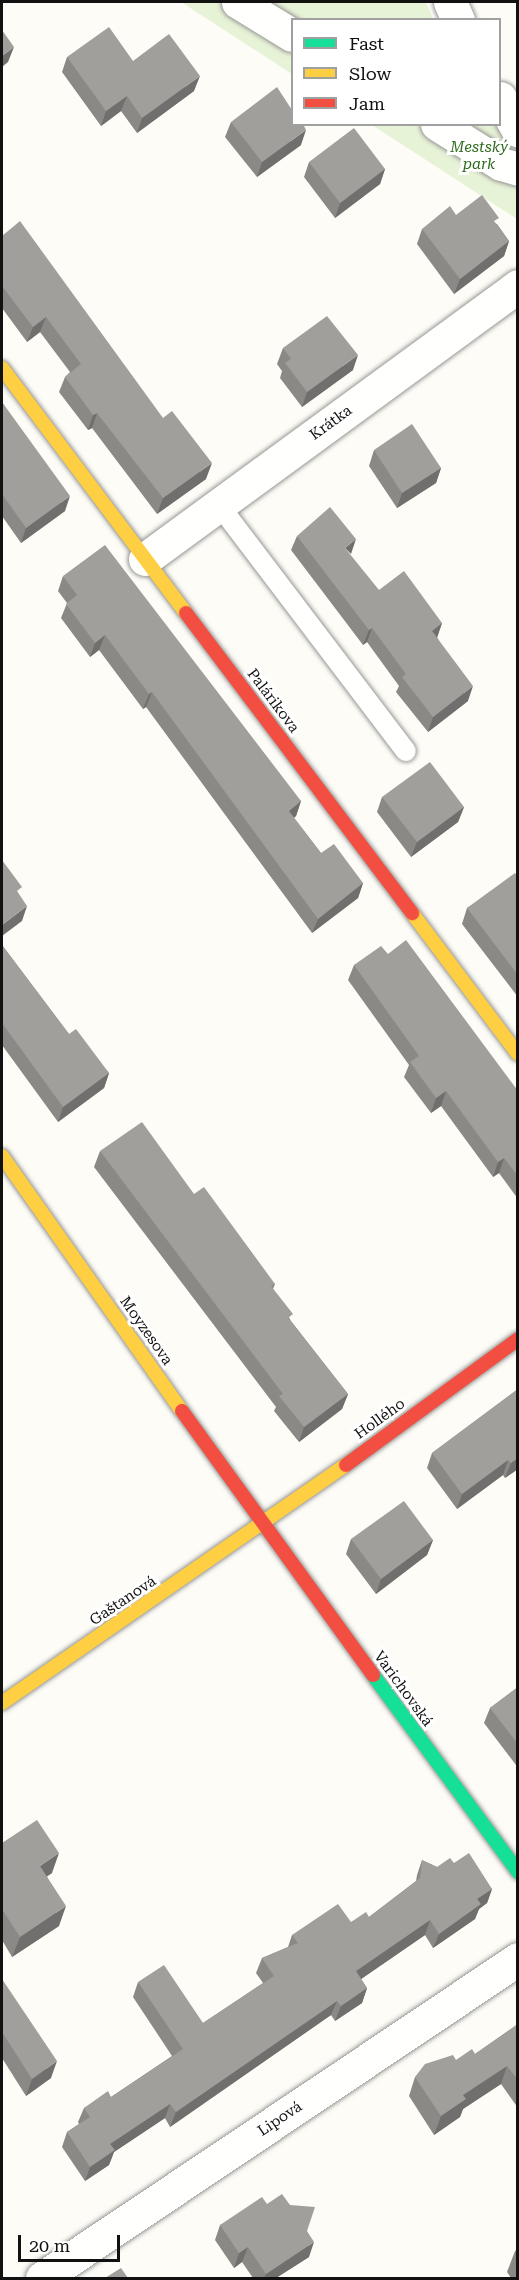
<!DOCTYPE html>
<html>
<head>
<meta charset="utf-8">
<style>
	body { margin:0 }
	#map { position:relative; width:519px; height:2280px; overflow:hidden; background:#fdfcf7; font-family:"Roboto Serif",serif }
	div>[style] { position:absolute }
	.green>* { inset:0; background:#e7f3d7 }
	.roads { filter:drop-shadow(0 0 2px #979795) drop-shadow(0 0 2px #979795) }
	.lane>* { height:20px; margin:-10px; padding:0 10px; transform-origin:10px; border-radius:10px; background:#fffffe }
	.street>* { height:33px; margin:-16.5px; padding:0 16.5px; transform-origin:16.5px; border-radius:16.5px; background:#fffffe }
	.fast>* { height:14px; margin:-7px; padding:0 7px; transform-origin:7px; border-radius:7px; background:#16e098 }
	.slow>* { height:14px; margin:-7px; padding:0 7px; transform-origin:7px; border-radius:7px; background:#ffcf43 }
	.jam>* { height:14px; margin:-7px; padding:0 7px; transform-origin:7px; border-radius:7px; background:#f24e42 }
	.wall>* { inset:0; background:#8a8986 }
	.shaded-wall>* { inset:0; background:#716f6d }
	.building>* { inset:0; background:#a19f9c }
	span { translate:-50% -50%; white-space:nowrap; text-align:center; line-height:1.15; -webkit-text-stroke:6px #fff; paint-order:stroke }
	.park-label { font-size:15px; color:#2f6b1f; font-style:italic }
	.street-label { font-size:15px; color:#111 }
	.frame { position:absolute; inset:0; border:3px solid #111; pointer-events:none }
	.legend { position:absolute; left:291px; top:18px; width:210px; height:108px; box-sizing:border-box; background:#fff; border:2px solid #a0a0a0; margin:0; padding:8px 10px; list-style:none; font-size:18px; color:#111 }
	.legend li { display:flex; align-items:center; gap:12px; height:30px }
	.legend b { width:30px; border:2px solid #a0a0a0 }
	.scale { position:absolute; left:18px; top:2235px; width:102px; height:27px; box-sizing:border-box; border:3px solid #111; border-top:0; padding-left:8px; font-size:18px; line-height:21px; white-space:nowrap; color:#111; -webkit-text-stroke:4px #fff; paint-order:stroke }
</style>
</head>
<body>
<div id="map">
	<div class="green">
		<i style="clip-path:polygon(181px 2px,426px 2px,433px 19px,292px 20px,292px 74px)"></i>
		<i style="clip-path:polygon(372px 125px,494px 125px,517px 155px,517px 219px)"></i>
	</div>
	<div class="roads">
		<div class="lane">
			<i style="left:219px;top:505px;width:309px;rotate:52.8deg"></i>
		</div>
		<div class="street">
			<i style="left:238px;top:2px;width:63px;rotate:31.4deg"></i>
			<i style="left:450px;top:2px;width:20px;rotate:66deg"></i>
			<i style="left:500px;top:98px;width:37px;rotate:61deg"></i>
			<i style="left:437px;top:124px;width:75px;rotate:32deg"></i>
			<i style="left:501px;top:164px;width:18px;rotate:16deg"></i>
			<i style="left:145px;top:559px;width:462px;rotate:-36.2deg"></i>
			<i style="left:42px;top:2278px;width:573px;rotate:-33.83deg"></i>
		</div>
		<div class="fast">
			<i style="left:373px;top:1675px;width:245px;rotate:53.6deg"></i>
		</div>
		<div class="slow">
			<i style="left:2px;top:368px;width:306px;rotate:53.1deg"></i>
			<i style="left:412px;top:913px;width:176px;rotate:53.1deg"></i>
			<i style="left:2px;top:1156px;width:312px;rotate:54.8deg"></i>
			<i style="left:2px;top:1703px;width:418px;rotate:-34.7deg"></i>
		</div>
		<div class="jam">
			<i style="left:186px;top:613px;width:376px;rotate:53deg"></i>
			<i style="left:182px;top:1411px;width:326px;rotate:54.1deg"></i>
			<i style="left:346px;top:1465px;width:213px;rotate:-36.2deg"></i>
		</div>
	</div>
	<div class="wall">
		<i style="clip-path:polygon(67px 57px,133px 61px,194px 91px,137px 133px,121px 111px,101px 126px,62px 72px)"></i>
		<i style="clip-path:polygon(231px 122px,301px 145px,257px 177px,225px 137px)"></i>
		<i style="clip-path:polygon(309px 162px,385px 169px,380px 184px,335px 218px,304px 177px)"></i>
		<i style="clip-path:polygon(456px 215px,497px 224px,509px 241px,504px 256px,454px 294px,417px 244px,422px 229px)"></i>
		<i style="clip-path:polygon(2px 236px,206px 479px,157px 514px,92px 428px,88px 430px,59px 392px,65px 377px,70px 372px,40px 332px,27px 342px,2px 308px)"></i>
		<i style="clip-path:polygon(283px 348px,353px 370px,302px 407px,280px 378px,282px 371px,277px 364px)"></i>
		<i style="clip-path:polygon(2px 402px,65px 511px,21px 543px,2px 516px)"></i>
		<i style="clip-path:polygon(374px 450px,441px 468px,436px 483px,397px 508px,369px 466px)"></i>
		<i style="clip-path:polygon(297px 536px,379px 590px,442px 623px,437px 637px,468px 701px,428px 732px,396px 692px,399px 686px,367px 642px,363px 645px,291px 550px)"></i>
		<i style="clip-path:polygon(63px 576px,301px 801px,296px 816px,294px 818px,321px 853px,363px 883px,358px 898px,312px 933px,146px 707px,143px 709px,99px 650px,90px 657px,61px 618px,67px 603px,58px 591px)"></i>
		<i style="clip-path:polygon(382px 797px,464px 807px,458px 822px,411px 857px,377px 812px)"></i>
		<i style="clip-path:polygon(518px 876px,518px 997px,462px 924px,467px 908px)"></i>
		<i style="clip-path:polygon(2px 945px,69px 1034px,109px 1073px,104px 1088px,58px 1122px,2px 1045px)"></i>
		<i style="clip-path:polygon(388px 954px,518px 1091px,518px 1199px,499px 1173px,493px 1177px,441px 1106px,431px 1113px,404px 1077px,409px 1065px,348px 980px,354px 965px)"></i>
		<i style="clip-path:polygon(100px 1151px,275px 1284px,273px 1289px,291px 1321px,348px 1394px,342px 1409px,299px 1442px,274px 1411px,276px 1407px,94px 1167px)"></i>
		<i style="clip-path:polygon(518px 1389px,518px 1469px,505px 1478px,503px 1475px,457px 1509px,427px 1468px,432px 1453px)"></i>
		<i style="clip-path:polygon(351px 1539px,433px 1540px,427px 1555px,376px 1594px,346px 1554px)"></i>
		<i style="clip-path:polygon(518px 1687px,518px 1764px,516px 1765px,484px 1723px,490px 1708px)"></i>
		<i style="clip-path:polygon(2px 1843px,52px 1873px,47px 1876px,59px 1926px,12px 1957px,2px 1940px)"></i>
		<i style="clip-path:polygon(422px 1860px,437px 1867px,454px 1863px,492px 1889px,487px 1903px,479px 1909px,475px 1919px,433px 1948px,425px 1935px,361px 1979px,367px 1988px,362px 2003px,335px 2021px,331px 2015px,170px 2127px,165px 2118px,114px 2152px,109px 2165px,85px 2181px,62px 2147px,67px 2132px,79px 2124px,78px 2122px,84px 2108px,111px 2097px,172px 2056px,133px 1997px,138px 1982px,203px 2023px,263px 1983px,256px 1973px,262px 1958px,288px 1947px,292px 1935px,351px 1922px,369px 1917px,416px 1881px,417px 1875px)"></i>
		<i style="clip-path:polygon(2px 1979px,51px 2078px,26px 2096px,2px 2058px)"></i>
		<i style="clip-path:polygon(518px 2024px,518px 2108px,501px 2084px,463px 2109px,460px 2117px,434px 2135px,409px 2096px,415px 2077px,456px 2060px,475px 2054px)"></i>
		<i style="clip-path:polygon(267px 2204px,307px 2231px,309px 2257px,276px 2278px,253px 2278px,242px 2262px,234px 2268px,215px 2240px,220px 2225px)"></i>
		<i style="clip-path:polygon(518px 2249px,518px 2278px,511px 2278px,507px 2272px,515px 2251px)"></i>
	</div>
	<div class="shaded-wall">
		<i style="clip-path:polygon(14px 47px,8px 62px,2px 67px,2px 56px)"></i>
		<i style="clip-path:polygon(200px 76px,194px 91px,137px 133px,142px 118px)"></i>
		<i style="clip-path:polygon(127px 96px,121px 111px,101px 126px,106px 111px)"></i>
		<i style="clip-path:polygon(306px 130px,301px 145px,257px 177px,262px 162px)"></i>
		<i style="clip-path:polygon(385px 169px,380px 184px,335px 218px,340px 203px)"></i>
		<i style="clip-path:polygon(509px 241px,504px 256px,454px 294px,460px 279px)"></i>
		<i style="clip-path:polygon(46px 317px,40px 332px,27px 342px,33px 327px)"></i>
		<i style="clip-path:polygon(358px 355px,353px 370px,302px 407px,307px 392px)"></i>
		<i style="clip-path:polygon(97px 413px,92px 428px,88px 430px,93px 415px)"></i>
		<i style="clip-path:polygon(212px 463px,206px 479px,157px 514px,163px 498px)"></i>
		<i style="clip-path:polygon(441px 468px,436px 483px,397px 508px,402px 493px)"></i>
		<i style="clip-path:polygon(70px 496px,65px 511px,21px 543px,26px 528px)"></i>
		<i style="clip-path:polygon(356px 539px,351px 554px,345px 548px)"></i>
		<i style="clip-path:polygon(442px 623px,437px 638px,432px 631px)"></i>
		<i style="clip-path:polygon(372px 628px,367px 642px,363px 645px,369px 630px)"></i>
		<i style="clip-path:polygon(105px 635px,99px 650px,90px 657px,95px 643px)"></i>
		<i style="clip-path:polygon(473px 686px,468px 701px,428px 732px,433px 717px)"></i>
		<i style="clip-path:polygon(152px 692px,146px 707px,143px 709px,149px 694px)"></i>
		<i style="clip-path:polygon(301px 801px,296px 816px,283px 826px,289px 811px)"></i>
		<i style="clip-path:polygon(464px 807px,458px 822px,411px 857px,417px 842px)"></i>
		<i style="clip-path:polygon(363px 883px,358px 898px,312px 933px,318px 919px)"></i>
		<i style="clip-path:polygon(27px 906px,22px 921px,2px 936px,2px 925px)"></i>
		<i style="clip-path:polygon(109px 1073px,104px 1088px,58px 1122px,63px 1107px)"></i>
		<i style="clip-path:polygon(446px 1091px,441px 1106px,431px 1113px,436px 1098px)"></i>
		<i style="clip-path:polygon(504px 1158px,499px 1173px,493px 1177px,498px 1162px)"></i>
		<i style="clip-path:polygon(348px 1394px,342px 1409px,299px 1442px,304px 1427px)"></i>
		<i style="clip-path:polygon(518px 1458px,518px 1469px,505px 1478px,511px 1463px)"></i>
		<i style="clip-path:polygon(508px 1460px,503px 1475px,457px 1509px,462px 1494px)"></i>
		<i style="clip-path:polygon(433px 1540px,427px 1555px,376px 1594px,381px 1579px)"></i>
		<i style="clip-path:polygon(59px 1853px,52px 1873px,33px 1886px,40px 1866px)"></i>
		<i style="clip-path:polygon(492px 1889px,487px 1903px,479px 1909px,475px 1919px,433px 1948px,439px 1934px,477px 1899px)"></i>
		<i style="clip-path:polygon(66px 1906px,59px 1926px,12px 1957px,20px 1937px)"></i>
		<i style="clip-path:polygon(430px 1920px,425px 1935px,351px 1986px,356px 1971px)"></i>
		<i style="clip-path:polygon(367px 1988px,362px 2003px,335px 2021px,341px 2006px)"></i>
		<i style="clip-path:polygon(337px 2001px,331px 2015px,170px 2127px,176px 2112px)"></i>
		<i style="clip-path:polygon(57px 2061px,51px 2078px,26px 2096px,32px 2079px)"></i>
		<i style="clip-path:polygon(507px 2066px,501px 2084px,463px 2109px,460px 2117px,434px 2135px,441px 2116px,463px 2095px)"></i>
		<i style="clip-path:polygon(170px 2104px,165px 2118px,114px 2152px,109px 2165px,85px 2181px,90px 2167px,110px 2144px)"></i>
		<i style="clip-path:polygon(314px 2242px,309px 2257px,276px 2278px,264px 2278px,266px 2274px)"></i>
		<i style="clip-path:polygon(248px 2247px,242px 2262px,234px 2268px,239px 2253px)"></i>
	</div>
	<div class="building">
		<i style="clip-path:polygon(109px 27px,133px 61px,169px 34px,200px 76px,142px 118px,127px 96px,106px 111px,67px 57px)"></i>
		<i style="clip-path:polygon(2px 30px,14px 47px,2px 56px)"></i>
		<i style="clip-path:polygon(277px 87px,292px 110px,292px 124px,303px 124px,306px 130px,262px 162px,231px 122px)"></i>
		<i style="clip-path:polygon(354px 128px,385px 169px,340px 203px,309px 162px)"></i>
		<i style="clip-path:polygon(482px 195px,499px 218px,494px 221px,509px 241px,460px 279px,422px 229px,450px 206px,456px 215px)"></i>
		<i style="clip-path:polygon(20px 221px,163px 418px,172px 411px,212px 463px,163px 498px,97px 413px,93px 415px,65px 377px,81px 364px,46px 317px,33px 327px,2px 286px,2px 236px)"></i>
		<i style="clip-path:polygon(327px 316px,358px 355px,307px 392px,285px 363px,291px 359px,283px 348px)"></i>
		<i style="clip-path:polygon(2px 402px,70px 496px,26px 528px,2px 494px)"></i>
		<i style="clip-path:polygon(412px 424px,441px 468px,402px 493px,374px 450px)"></i>
		<i style="clip-path:polygon(330px 507px,356px 539px,345px 548px,379px 590px,404px 571px,442px 623px,432px 631px,473px 686px,433px 717px,402px 677px,406px 674px,372px 628px,369px 630px,297px 536px)"></i>
		<i style="clip-path:polygon(105px 545px,301px 801px,289px 811px,321px 853px,334px 844px,363px 883px,318px 919px,152px 692px,149px 694px,105px 635px,95px 643px,66px 604px,77px 595px,63px 576px)"></i>
		<i style="clip-path:polygon(430px 762px,464px 807px,417px 842px,382px 797px)"></i>
		<i style="clip-path:polygon(2px 860px,22px 887px,17px 891px,27px 906px,2px 925px)"></i>
		<i style="clip-path:polygon(515px 873px,518px 876px,518px 975px,467px 908px)"></i>
		<i style="clip-path:polygon(406px 940px,518px 1091px,518px 1176px,504px 1158px,498px 1162px,446px 1091px,436px 1098px,410px 1062px,419px 1056px,354px 965px,381px 946px,388px 954px)"></i>
		<i style="clip-path:polygon(2px 945px,69px 1034px,76px 1029px,109px 1073px,63px 1107px,2px 1023px)"></i>
		<i style="clip-path:polygon(142px 1122px,194px 1194px,204px 1187px,275px 1284px,271px 1286px,293px 1314px,288px 1318px,348px 1394px,304px 1427px,279px 1396px,283px 1394px,100px 1151px)"></i>
		<i style="clip-path:polygon(518px 1389px,518px 1458px,511px 1463px,508px 1460px,462px 1494px,432px 1453px)"></i>
		<i style="clip-path:polygon(404px 1501px,433px 1540px,381px 1579px,351px 1539px)"></i>
		<i style="clip-path:polygon(518px 1687px,518px 1744px,490px 1708px)"></i>
		<i style="clip-path:polygon(37px 1820px,59px 1853px,40px 1866px,66px 1906px,20px 1937px,2px 1909px,2px 1843px)"></i>
		<i style="clip-path:polygon(469px 1853px,492px 1889px,477px 1899px,481px 1904px,439px 1934px,430px 1920px,356px 1971px,367px 1988px,341px 2006px,337px 2001px,176px 2112px,170px 2104px,110px 2144px,115px 2150px,90px 2167px,67px 2132px,90px 2117px,84px 2108px,108px 2091px,111px 2097px,183px 2049px,138px 1982px,164px 1965px,203px 2023px,274px 1976px,262px 1958px,298px 1943px,292px 1935px,338px 1904px,351px 1922px,366px 1912px,369px 1917px,420px 1878px,422px 1860px,437px 1867px,450px 1858px,454px 1863px)"></i>
		<i style="clip-path:polygon(2px 1979px,57px 2061px,32px 2079px,2px 2032px)"></i>
		<i style="clip-path:polygon(518px 2024px,518px 2080px,507px 2066px,463px 2095px,466px 2099px,441px 2116px,415px 2077px,425px 2064px,453px 2055px,456px 2060px,472px 2049px,475px 2054px)"></i>
		<i style="clip-path:polygon(282px 2194px,290px 2205px,315px 2207px,307px 2231px,314px 2242px,266px 2274px,248px 2247px,239px 2253px,220px 2225px,262px 2197px,267px 2204px)"></i>
		<i style="clip-path:polygon(121px 2268px,128px 2278px,105px 2278px)"></i>
	</div>
	<div class="park-label">
		<span style="left:479px;top:156px">Mestský<br>park</span>
	</div>
	<div class="street-label">
		<span style="left:331px;top:423px;rotate:-36deg">Krátka</span>
		<span style="left:273px;top:701px;rotate:53deg">Palárikova</span>
		<span style="left:146px;top:1331px;rotate:55deg">Moyzesova</span>
		<span style="left:380px;top:1419px;rotate:-36deg">Hollého</span>
		<span style="left:123px;top:1601px;rotate:-34deg">Gaštanová</span>
		<span style="left:403px;top:1689px;rotate:54deg">Varichovská</span>
		<span style="left:280px;top:2119px;rotate:-34deg">Lipová</span>
	</div>
	<div class="frame"></div>
	<ul class="legend">
	<li><b style="height:8px;background:#16e098"></b>Fast</li>
	<li><b style="height:8px;background:#ffcf43"></b>Slow</li>
	<li><b style="height:8px;background:#f24e42"></b>Jam</li>
	</ul>
	<div class="scale">20 m</div>
</div>
</body>
</html>
